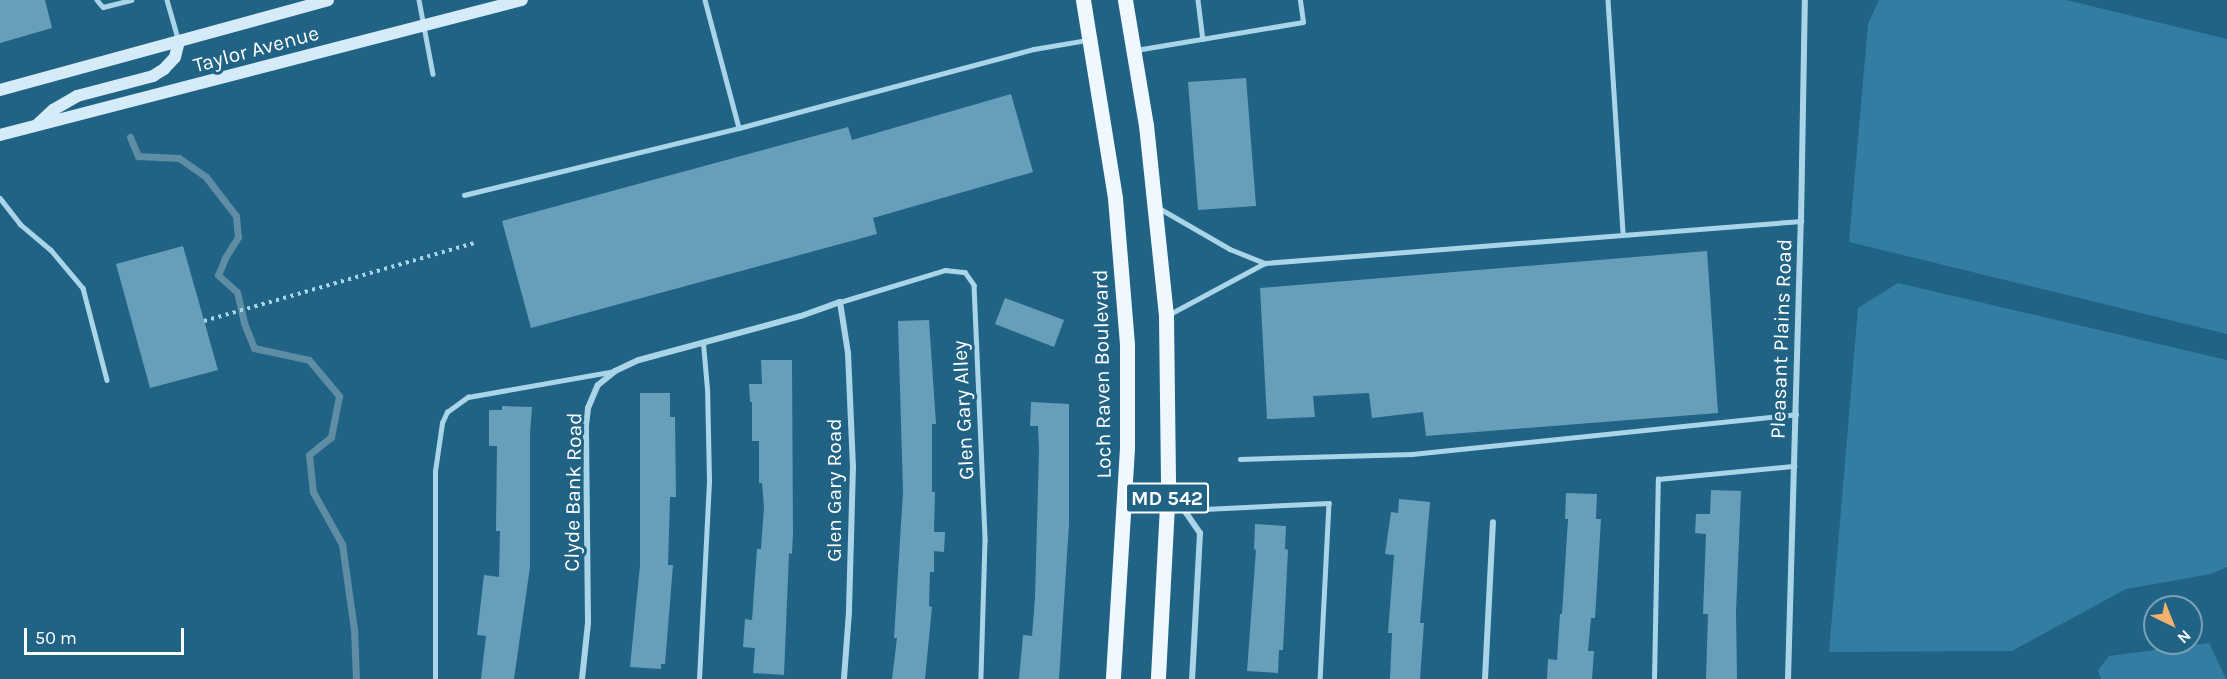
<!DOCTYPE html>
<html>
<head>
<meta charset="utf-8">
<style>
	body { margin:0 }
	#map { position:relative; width:2227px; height:679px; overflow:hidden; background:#216385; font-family:Karla,sans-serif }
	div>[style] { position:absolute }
	.green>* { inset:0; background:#327da1 }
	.stream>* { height:7px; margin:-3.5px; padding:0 3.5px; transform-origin:3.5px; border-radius:3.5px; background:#5f8da4 }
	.building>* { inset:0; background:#679fba }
	.path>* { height:4px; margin-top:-2px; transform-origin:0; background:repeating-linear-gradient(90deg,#aad5e9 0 3px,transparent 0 7.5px) }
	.service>* { height:4.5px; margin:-2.25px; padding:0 2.25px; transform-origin:2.25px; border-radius:2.25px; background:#aad5e9 }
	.minor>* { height:6px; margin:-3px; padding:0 3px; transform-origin:3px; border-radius:3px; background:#aad5e9 }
	.secondary>* { height:12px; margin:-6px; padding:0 6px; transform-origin:6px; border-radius:6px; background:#d5ebf7 }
	.primary>* { height:15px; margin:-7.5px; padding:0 7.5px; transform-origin:7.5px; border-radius:7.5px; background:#eef8fe }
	span { translate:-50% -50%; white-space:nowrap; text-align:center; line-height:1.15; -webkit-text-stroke:6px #216385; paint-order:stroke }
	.shield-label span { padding:2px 4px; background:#216385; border:2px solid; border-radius:4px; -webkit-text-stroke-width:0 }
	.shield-label { font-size:20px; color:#fff; font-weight:700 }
	.street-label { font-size:21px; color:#fff }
	.north { position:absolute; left:2143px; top:595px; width:60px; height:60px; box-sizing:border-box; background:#216385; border:2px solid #7aa1b6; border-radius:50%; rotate:137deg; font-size:16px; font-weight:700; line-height:24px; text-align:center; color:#fff }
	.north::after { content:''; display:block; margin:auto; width:21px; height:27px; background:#f6af6c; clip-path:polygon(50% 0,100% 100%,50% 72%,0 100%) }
	.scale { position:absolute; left:24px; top:628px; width:160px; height:27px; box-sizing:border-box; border:3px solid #fff; border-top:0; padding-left:8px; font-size:18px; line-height:21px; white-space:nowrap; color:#fff; -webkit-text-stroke:4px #216385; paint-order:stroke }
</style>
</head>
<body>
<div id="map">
	<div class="green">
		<i style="clip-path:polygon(1879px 0,2066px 0,2227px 39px,2227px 334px,1849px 242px,1868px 24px)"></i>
		<i style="clip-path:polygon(1898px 283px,2227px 360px,2227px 567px,2211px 574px,2126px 589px,2012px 651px,1829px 652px,1858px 308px)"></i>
		<i style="clip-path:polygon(2209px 643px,2226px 679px,2101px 679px,2098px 670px,2109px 656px)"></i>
	</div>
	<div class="stream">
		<i style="left:130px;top:137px;width:21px;rotate:67deg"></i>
		<i style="left:138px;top:156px;width:41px;rotate:2.8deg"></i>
		<i style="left:179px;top:158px;width:33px;rotate:35deg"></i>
		<i style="left:206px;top:177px;width:49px;rotate:52.4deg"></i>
		<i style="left:236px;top:216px;width:21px;rotate:85deg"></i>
		<i style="left:238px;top:237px;width:25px;rotate:122deg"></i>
		<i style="left:225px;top:258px;width:18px;rotate:112deg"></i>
		<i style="left:218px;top:275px;width:25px;rotate:42deg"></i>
		<i style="left:237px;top:292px;width:32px;rotate:77deg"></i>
		<i style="left:244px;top:323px;width:27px;rotate:68deg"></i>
		<i style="left:254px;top:348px;width:56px;rotate:12.3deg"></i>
		<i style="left:309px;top:360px;width:47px;rotate:50.2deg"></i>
		<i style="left:339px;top:396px;width:42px;rotate:101deg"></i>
		<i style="left:331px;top:437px;width:28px;rotate:141deg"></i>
		<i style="left:309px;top:455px;width:37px;rotate:84deg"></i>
		<i style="left:313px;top:492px;width:60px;rotate:60.9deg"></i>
		<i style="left:342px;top:544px;width:86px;rotate:82deg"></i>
		<i style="left:354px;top:629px;width:50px;rotate:87.7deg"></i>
	</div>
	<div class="building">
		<i style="clip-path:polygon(0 0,45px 0,52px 28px,0 43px)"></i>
		<i style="clip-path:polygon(1246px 78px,1256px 206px,1198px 210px,1188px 82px)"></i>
		<i style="clip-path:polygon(1011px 94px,1033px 172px,873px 218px,877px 234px,531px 328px,502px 221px,848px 127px,852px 140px)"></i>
		<i style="clip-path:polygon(183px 246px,218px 370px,150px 388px,116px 264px)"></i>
		<i style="clip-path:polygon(1707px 251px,1718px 413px,1426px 436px,1423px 412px,1372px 418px,1369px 393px,1313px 396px,1315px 417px,1267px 419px,1260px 288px)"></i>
		<i style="clip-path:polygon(1005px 298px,1064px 320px,1054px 347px,995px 324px)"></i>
		<i style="clip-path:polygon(929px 320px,936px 424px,932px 424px,932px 492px,935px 492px,934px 532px,945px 532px,944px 552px,934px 551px,934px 572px,930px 572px,929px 606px,932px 607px,925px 679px,892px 679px,897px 638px,894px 638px,903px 492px,898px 321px)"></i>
		<i style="clip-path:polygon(761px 360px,792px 360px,793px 533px,792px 554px,789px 553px,784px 675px,753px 673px,755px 648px,743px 647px,745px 619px,752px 620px,757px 549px,761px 549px,764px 507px,762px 483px,759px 483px,759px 441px,752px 441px,752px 402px,750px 402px,749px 384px,762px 384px)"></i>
		<i style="clip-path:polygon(640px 393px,670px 393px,670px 417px,675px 417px,676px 497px,670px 497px,668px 565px,673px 565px,665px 664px,661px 664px,661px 669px,630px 667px,640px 565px)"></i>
		<i style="clip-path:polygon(1031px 402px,1069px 404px,1069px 524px,1059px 679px,1019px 679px,1023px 635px,1032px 636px,1035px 598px,1039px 450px,1038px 426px,1030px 426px)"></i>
		<i style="clip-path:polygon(502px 406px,532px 407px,530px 434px,530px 567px,514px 679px,481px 679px,486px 636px,477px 635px,484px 575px,499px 577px,500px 531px,496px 531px,497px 446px,489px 446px,489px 410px,502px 410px)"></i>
		<i style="clip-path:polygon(1711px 490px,1741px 491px,1736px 612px,1737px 679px,1706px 679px,1708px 614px,1703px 614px,1706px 534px,1695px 533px,1696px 514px,1710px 514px)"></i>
		<i style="clip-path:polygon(1566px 493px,1597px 494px,1596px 519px,1601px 519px,1595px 618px,1591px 618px,1588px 651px,1594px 651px,1592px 679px,1547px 679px,1548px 659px,1557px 660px,1560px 614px,1562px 614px,1568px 519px,1565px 519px)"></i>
		<i style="clip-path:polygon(1399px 499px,1430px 502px,1420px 623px,1424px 623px,1420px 679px,1390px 679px,1392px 633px,1388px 633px,1394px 555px,1385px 554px,1391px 512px,1398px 513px)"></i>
		<i style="clip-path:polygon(1255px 524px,1286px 526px,1285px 549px,1288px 550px,1283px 650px,1279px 650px,1278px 673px,1247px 671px,1256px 550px,1254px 549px)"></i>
	</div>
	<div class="path">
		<i style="left:204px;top:321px;width:284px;rotate:-16.1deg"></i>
	</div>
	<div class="service">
		<i style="left:97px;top:0;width:9px;rotate:49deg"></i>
		<i style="left:103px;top:7px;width:29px;rotate:-14deg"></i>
		<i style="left:167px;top:0;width:40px;rotate:74deg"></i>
		<i style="left:419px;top:0;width:75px;rotate:79.3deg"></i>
		<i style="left:705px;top:0;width:132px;rotate:75.1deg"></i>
		<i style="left:1198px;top:0;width:39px;rotate:83deg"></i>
		<i style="left:1608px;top:0;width:235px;rotate:86.3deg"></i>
		<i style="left:1136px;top:50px;width:169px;rotate:-9.5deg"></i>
		<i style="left:1303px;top:22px;width:22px;rotate:-98deg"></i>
		<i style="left:464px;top:195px;width:283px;rotate:-13.7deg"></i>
		<i style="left:739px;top:128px;width:305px;rotate:-15deg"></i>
		<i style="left:1034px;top:49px;width:54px;rotate:-9.6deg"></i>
		<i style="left:0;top:198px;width:33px;rotate:52deg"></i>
		<i style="left:20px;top:224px;width:40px;rotate:40deg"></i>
		<i style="left:51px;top:250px;width:50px;rotate:49.9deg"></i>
		<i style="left:83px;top:288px;width:95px;rotate:75.4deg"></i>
		<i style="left:1159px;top:208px;width:82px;rotate:30deg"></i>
		<i style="left:1230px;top:249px;width:38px;rotate:22deg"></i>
		<i style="left:840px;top:302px;width:110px;rotate:-16.9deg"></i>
		<i style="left:945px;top:270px;width:20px;rotate:6deg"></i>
		<i style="left:965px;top:272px;width:16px;rotate:55deg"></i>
		<i style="left:974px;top:285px;width:256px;rotate:87.5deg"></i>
		<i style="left:985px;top:541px;width:138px;rotate:91.7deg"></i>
		<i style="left:1168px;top:315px;width:110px;rotate:-28.2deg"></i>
		<i style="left:1265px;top:263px;width:538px;rotate:-4.48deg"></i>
		<i style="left:1240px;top:459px;width:172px;rotate:-1.7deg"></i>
		<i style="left:1412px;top:454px;width:386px;rotate:-5.9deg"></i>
		<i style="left:1184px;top:510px;width:145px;rotate:-2.8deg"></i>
		<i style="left:1329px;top:503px;width:176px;rotate:92.9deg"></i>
		<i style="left:435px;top:679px;width:208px;rotate:-90deg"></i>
		<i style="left:435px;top:471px;width:49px;rotate:-81.7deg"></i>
		<i style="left:442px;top:423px;width:12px;rotate:-66deg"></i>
		<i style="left:447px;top:412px;width:26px;rotate:-36deg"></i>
		<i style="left:468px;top:397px;width:149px;rotate:-10deg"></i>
		<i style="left:699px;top:679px;width:198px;rotate:-87.1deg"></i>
		<i style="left:709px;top:481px;width:92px;rotate:-91.2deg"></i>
		<i style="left:707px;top:389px;width:46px;rotate:-95deg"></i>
		<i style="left:1654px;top:679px;width:200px;rotate:-88.9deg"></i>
		<i style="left:1658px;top:479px;width:137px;rotate:-5.5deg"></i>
	</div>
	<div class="minor">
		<i style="left:1171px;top:491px;width:51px;rotate:55.4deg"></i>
		<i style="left:1200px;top:533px;width:146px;rotate:93.1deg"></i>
		<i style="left:582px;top:679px;width:56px;rotate:-83.9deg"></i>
		<i style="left:588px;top:623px;width:198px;rotate:-90.6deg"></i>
		<i style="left:586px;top:425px;width:17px;rotate:-83deg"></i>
		<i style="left:588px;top:408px;width:25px;rotate:-67deg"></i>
		<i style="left:598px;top:385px;width:22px;rotate:-39deg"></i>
		<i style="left:615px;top:371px;width:26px;rotate:-25deg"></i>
		<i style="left:639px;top:360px;width:168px;rotate:-15.2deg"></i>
		<i style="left:801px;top:316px;width:41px;rotate:-19.7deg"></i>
		<i style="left:840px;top:302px;width:52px;rotate:81.1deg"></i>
		<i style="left:848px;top:353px;width:113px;rotate:87.5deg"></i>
		<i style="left:853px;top:466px;width:146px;rotate:91.6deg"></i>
		<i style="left:849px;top:612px;width:67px;rotate:94.3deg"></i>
		<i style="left:1485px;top:679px;width:157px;rotate:-87.1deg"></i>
		<i style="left:1788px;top:679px;width:458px;rotate:-88.4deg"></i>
		<i style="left:1801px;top:221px;width:221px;rotate:-89deg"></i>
	</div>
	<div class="secondary">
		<i style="left:0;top:90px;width:340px;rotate:-15.3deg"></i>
		<i style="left:37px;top:125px;width:22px;rotate:-43deg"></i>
		<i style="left:53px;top:110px;width:28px;rotate:-30deg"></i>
		<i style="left:77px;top:96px;width:79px;rotate:-14.7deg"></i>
		<i style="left:153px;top:76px;width:13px;rotate:-32deg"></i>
		<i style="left:164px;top:69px;width:16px;rotate:-47deg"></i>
		<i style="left:175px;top:57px;width:16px;rotate:-76deg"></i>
		<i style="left:0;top:135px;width:539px;rotate:-14.5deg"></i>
	</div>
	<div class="primary">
		<i style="left:1083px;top:0;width:201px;rotate:80.8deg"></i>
		<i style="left:1115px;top:198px;width:147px;rotate:85.3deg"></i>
		<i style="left:1127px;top:345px;width:103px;rotate:90deg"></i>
		<i style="left:1127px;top:448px;width:231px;rotate:93.5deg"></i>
		<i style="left:1125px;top:0;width:127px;rotate:80.5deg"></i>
		<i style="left:1146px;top:125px;width:192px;rotate:84deg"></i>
		<i style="left:1166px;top:316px;width:170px;rotate:89.3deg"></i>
		<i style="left:1168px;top:486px;width:193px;rotate:93deg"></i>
	</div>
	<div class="shield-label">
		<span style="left:1167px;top:498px">MD 542</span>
	</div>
	<div class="street-label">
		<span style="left:256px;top:49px;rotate:-15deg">Taylor Avenue</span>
		<span style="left:1781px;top:339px;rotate:-88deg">Pleasant Plains Road</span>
		<span style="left:1102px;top:374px;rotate:-91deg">Loch Raven Boulevard</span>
		<span style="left:963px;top:410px;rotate:-93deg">Glen Gary Alley</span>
		<span style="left:834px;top:490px;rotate:-90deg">Glen Gary Road</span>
		<span style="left:573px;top:492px;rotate:-89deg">Clyde Bank Road</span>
	</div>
	<div class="north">N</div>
	<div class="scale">50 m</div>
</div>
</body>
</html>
